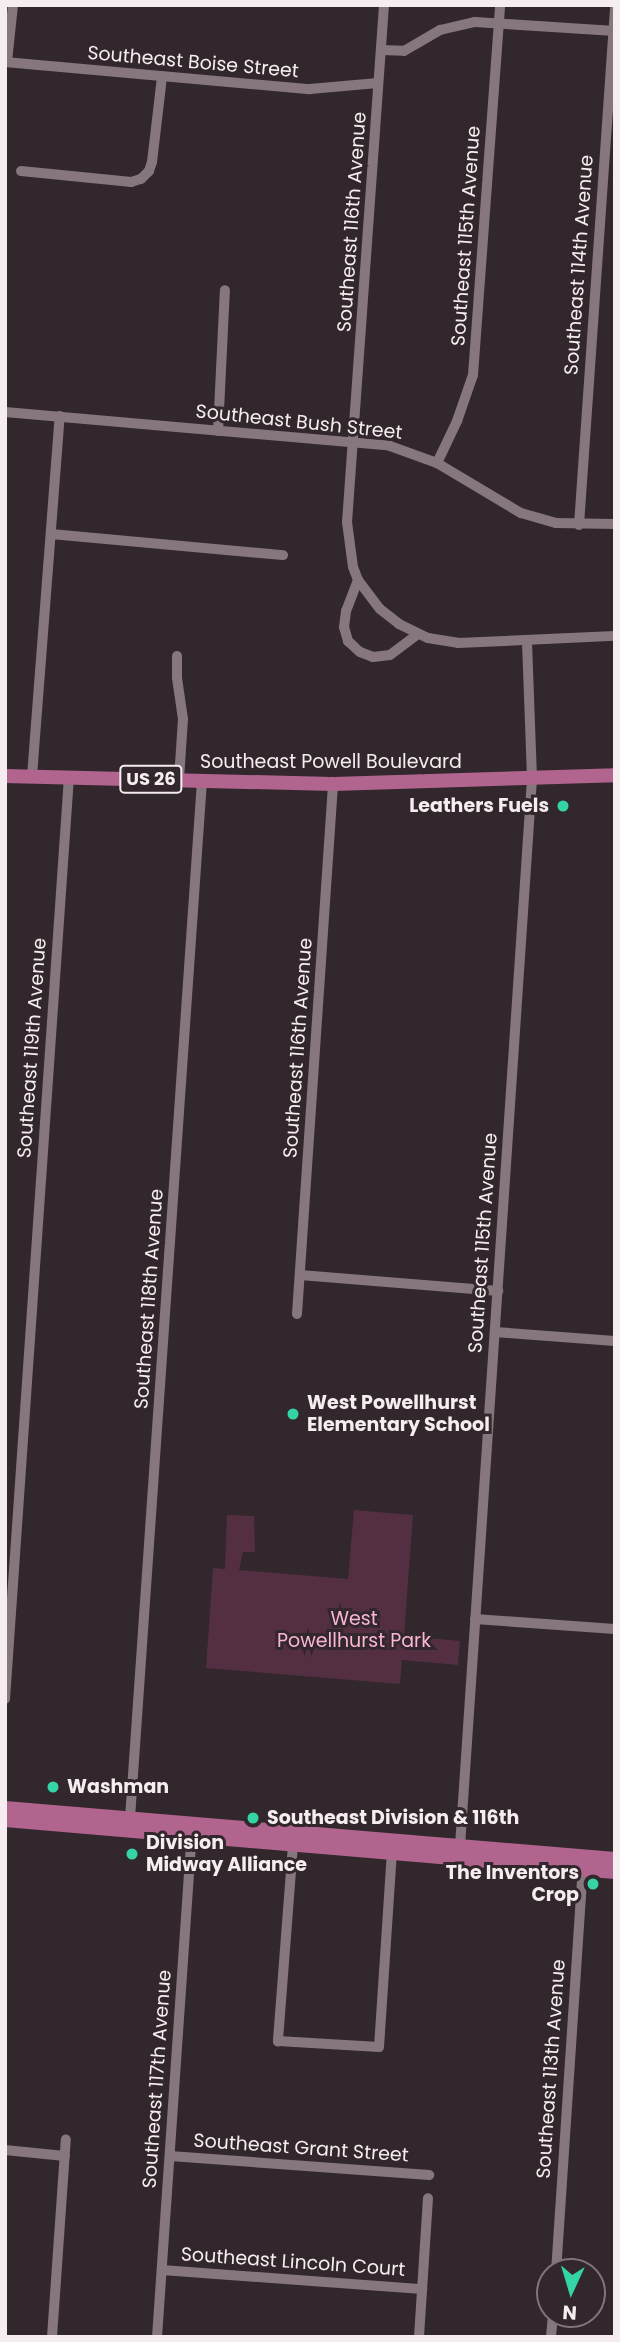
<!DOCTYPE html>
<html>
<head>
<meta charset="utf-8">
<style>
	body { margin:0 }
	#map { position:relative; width:620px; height:2342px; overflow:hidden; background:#32272c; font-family:Poppins,sans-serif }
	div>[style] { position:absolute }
	.green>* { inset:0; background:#542f42 }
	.minor>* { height:10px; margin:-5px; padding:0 5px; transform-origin:5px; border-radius:5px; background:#85777d }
	.major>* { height:14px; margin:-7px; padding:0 7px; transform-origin:7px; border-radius:7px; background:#b1658e }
	.dots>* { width:19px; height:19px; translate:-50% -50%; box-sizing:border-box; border:4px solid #32272c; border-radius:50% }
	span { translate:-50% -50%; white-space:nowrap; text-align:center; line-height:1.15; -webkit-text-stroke:6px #32272c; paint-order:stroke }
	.shield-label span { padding:2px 5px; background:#32272c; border:2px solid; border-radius:5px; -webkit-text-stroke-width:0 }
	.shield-label { font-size:18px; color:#f5edf0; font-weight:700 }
	.street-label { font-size:19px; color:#f5edf0 }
	.poi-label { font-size:19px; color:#f5edf0; font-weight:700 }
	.right { translate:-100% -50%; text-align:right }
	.left { translate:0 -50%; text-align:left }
	.park-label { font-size:19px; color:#fbb5d6 }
	.frame { position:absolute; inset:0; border:7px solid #f5edf0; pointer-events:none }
	.north { position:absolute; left:536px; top:2258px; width:70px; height:70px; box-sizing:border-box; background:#32272c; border:2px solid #80767a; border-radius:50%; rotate:184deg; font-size:19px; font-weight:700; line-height:28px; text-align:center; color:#f5edf0 }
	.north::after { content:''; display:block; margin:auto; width:24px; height:32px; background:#35d4a7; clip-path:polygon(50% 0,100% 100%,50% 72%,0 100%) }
</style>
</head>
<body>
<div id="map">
	<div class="green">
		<i style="clip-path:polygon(354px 1510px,413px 1515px,404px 1636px,460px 1641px,458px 1665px,402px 1660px,400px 1684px,206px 1668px,213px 1568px,225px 1569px,227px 1515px,254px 1516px,255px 1552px,243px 1552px,239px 1570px,348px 1579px)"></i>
	</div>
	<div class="minor">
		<i style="left:384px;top:5px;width:518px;rotate:94.09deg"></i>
		<i style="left:347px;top:522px;width:45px;rotate:82.4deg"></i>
		<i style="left:353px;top:567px;width:14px;rotate:69deg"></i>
		<i style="left:358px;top:580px;width:36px;rotate:53deg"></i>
		<i style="left:380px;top:609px;width:24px;rotate:38deg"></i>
		<i style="left:399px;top:624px;width:32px;rotate:26deg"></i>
		<i style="left:428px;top:638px;width:30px;rotate:9deg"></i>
		<i style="left:458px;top:643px;width:157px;rotate:-2.6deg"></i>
		<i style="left:381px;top:50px;width:23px;rotate:2deg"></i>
		<i style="left:404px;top:51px;width:42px;rotate:-30.3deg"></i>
		<i style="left:440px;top:30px;width:36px;rotate:-13deg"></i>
		<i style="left:475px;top:22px;width:140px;rotate:3.7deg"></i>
		<i style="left:5px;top:62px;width:306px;rotate:5.1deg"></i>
		<i style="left:310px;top:89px;width:68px;rotate:-5deg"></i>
		<i style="left:7px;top:62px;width:57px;rotate:-84deg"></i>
		<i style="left:21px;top:171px;width:111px;rotate:5.7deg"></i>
		<i style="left:131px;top:182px;width:10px;rotate:-17deg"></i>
		<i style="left:141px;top:179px;width:11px;rotate:-45deg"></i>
		<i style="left:149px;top:171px;width:9px;rotate:-72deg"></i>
		<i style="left:152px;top:162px;width:86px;rotate:-83.3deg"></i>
		<i style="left:5px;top:412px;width:386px;rotate:5deg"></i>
		<i style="left:390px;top:446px;width:50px;rotate:19.9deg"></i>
		<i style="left:437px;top:463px;width:98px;rotate:30.8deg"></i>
		<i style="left:521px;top:513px;width:36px;rotate:16deg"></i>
		<i style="left:556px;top:523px;width:59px;rotate:1deg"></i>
		<i style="left:218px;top:431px;width:141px;rotate:-87.2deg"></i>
		<i style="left:437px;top:463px;width:47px;rotate:-64.5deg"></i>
		<i style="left:457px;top:421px;width:49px;rotate:-70.8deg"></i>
		<i style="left:473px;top:375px;width:371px;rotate:-85.8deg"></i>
		<i style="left:579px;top:525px;width:517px;rotate:-86.01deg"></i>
		<i style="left:51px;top:534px;width:233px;rotate:5.2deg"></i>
		<i style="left:358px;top:580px;width:33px;rotate:111deg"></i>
		<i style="left:346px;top:611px;width:16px;rotate:97deg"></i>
		<i style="left:344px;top:627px;width:15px;rotate:74deg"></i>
		<i style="left:348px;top:641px;width:16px;rotate:43deg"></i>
		<i style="left:360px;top:652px;width:14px;rotate:21deg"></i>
		<i style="left:373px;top:657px;width:17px;rotate:-7deg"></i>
		<i style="left:390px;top:655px;width:35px;rotate:-37deg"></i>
		<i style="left:177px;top:656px;width:22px;rotate:90deg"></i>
		<i style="left:177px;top:678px;width:41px;rotate:81.7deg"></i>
		<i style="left:183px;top:719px;width:61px;rotate:93.8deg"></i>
		<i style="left:32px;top:776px;width:361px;rotate:-85.6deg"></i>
		<i style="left:300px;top:1275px;width:199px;rotate:4.6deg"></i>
		<i style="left:297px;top:1314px;width:531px;rotate:-86.11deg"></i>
		<i style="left:495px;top:1332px;width:120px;rotate:4.3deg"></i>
		<i style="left:475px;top:1619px;width:140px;rotate:4.1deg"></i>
		<i style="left:5px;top:1699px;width:924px;rotate:-86.03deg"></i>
		<i style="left:130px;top:1818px;width:1039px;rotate:-86.03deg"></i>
		<i style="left:293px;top:1845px;width:197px;rotate:94.4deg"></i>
		<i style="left:278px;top:2041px;width:101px;rotate:3.4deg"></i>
		<i style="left:379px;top:2047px;width:194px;rotate:-86.2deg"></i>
		<i style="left:460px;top:1846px;width:1070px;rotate:-86.14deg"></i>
		<i style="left:532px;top:778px;width:136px;rotate:-92.1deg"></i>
		<i style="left:5px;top:2150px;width:60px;rotate:5.7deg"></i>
		<i style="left:170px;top:2156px;width:260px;rotate:4.2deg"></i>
		<i style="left:162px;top:2270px;width:261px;rotate:4.2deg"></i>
		<i style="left:556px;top:2272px;width:404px;rotate:-86.2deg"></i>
		<i style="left:52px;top:2337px;width:198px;rotate:-86deg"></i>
		<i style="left:157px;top:2337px;width:508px;rotate:-86.05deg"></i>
		<i style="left:419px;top:2337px;width:139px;rotate:-86.3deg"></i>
		<i style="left:551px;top:2337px;width:23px;rotate:-85deg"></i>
	</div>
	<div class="major">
		<i style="left:5px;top:776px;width:328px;rotate:1.4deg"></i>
		<i style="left:333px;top:784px;width:282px;rotate:-1.8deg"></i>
		<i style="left:5px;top:1808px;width:612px;rotate:4.78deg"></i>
		<i style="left:5px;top:1820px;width:612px;rotate:4.87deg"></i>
	</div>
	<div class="dots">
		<i style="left:563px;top:806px;background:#35d4a7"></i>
		<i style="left:293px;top:1414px;background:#35d4a7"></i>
		<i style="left:53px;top:1787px;background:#35d4a7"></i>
		<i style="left:253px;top:1818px;background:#35d4a7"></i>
		<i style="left:132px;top:1854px;background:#35d4a7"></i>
		<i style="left:593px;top:1884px;background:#35d4a7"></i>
	</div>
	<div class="shield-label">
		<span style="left:151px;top:779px">US 26</span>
	</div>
	<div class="street-label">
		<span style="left:193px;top:62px;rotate:5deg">Southeast Boise Street</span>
		<span style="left:352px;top:222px;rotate:-86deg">Southeast 116th Avenue</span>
		<span style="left:466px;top:236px;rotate:-86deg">Southeast 115th Avenue</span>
		<span style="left:579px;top:265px;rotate:-86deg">Southeast 114th Avenue</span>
		<span style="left:299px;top:422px;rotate:6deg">Southeast Bush Street</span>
		<span style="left:331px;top:762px">Southeast Powell Boulevard</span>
		<span style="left:32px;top:1048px;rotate:-86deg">Southeast 119th Avenue</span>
		<span style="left:298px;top:1048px;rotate:-86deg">Southeast 116th Avenue</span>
		<span style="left:483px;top:1243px;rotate:-86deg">Southeast 115th Avenue</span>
		<span style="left:149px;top:1299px;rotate:-86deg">Southeast 118th Avenue</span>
		<span style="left:551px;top:2069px;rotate:-86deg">Southeast 113th Avenue</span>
		<span style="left:157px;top:2079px;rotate:-86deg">Southeast 117th Avenue</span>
		<span style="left:301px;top:2148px;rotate:4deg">Southeast Grant Street</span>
		<span style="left:293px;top:2262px;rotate:4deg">Southeast Lincoln Court</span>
	</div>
	<div class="poi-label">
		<span class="right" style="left:549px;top:806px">Leathers Fuels</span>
		<span class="left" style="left:307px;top:1414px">West Powellhurst<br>Elementary School</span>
		<span class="left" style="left:67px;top:1787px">Washman</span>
		<span class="left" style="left:267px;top:1818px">Southeast Division &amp; 116th</span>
		<span class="left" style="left:146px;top:1854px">Division<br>Midway Alliance</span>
		<span class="right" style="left:579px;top:1884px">The Inventors<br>Crop</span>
	</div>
	<div class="park-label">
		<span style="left:354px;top:1630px">West<br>Powellhurst Park</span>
	</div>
	<div class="frame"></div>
	<div class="north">N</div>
</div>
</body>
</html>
